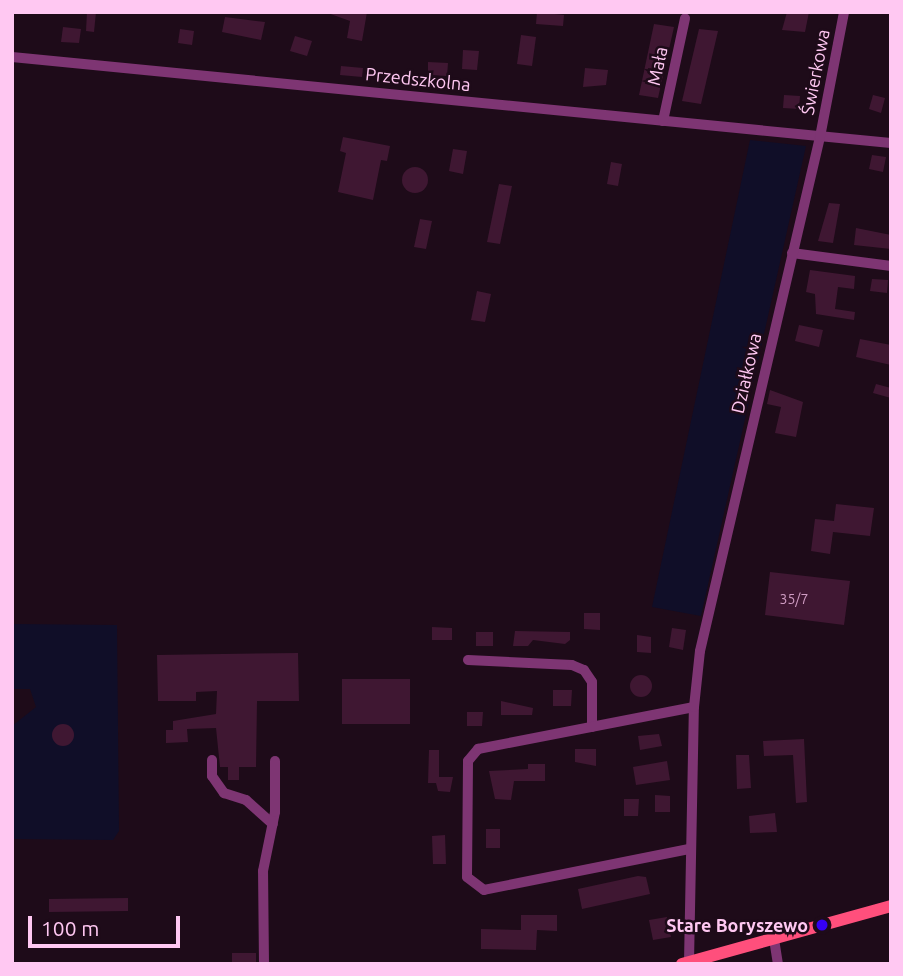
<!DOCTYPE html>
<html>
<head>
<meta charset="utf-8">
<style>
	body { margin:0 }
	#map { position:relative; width:903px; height:976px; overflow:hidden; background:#1e0b19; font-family:Ubuntu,sans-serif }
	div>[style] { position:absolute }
	.green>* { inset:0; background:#100e28 }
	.building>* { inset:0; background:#3f1732 }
	.round { border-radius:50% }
	.minor>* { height:10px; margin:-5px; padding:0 5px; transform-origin:5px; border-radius:5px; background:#7e3573 }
	.major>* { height:12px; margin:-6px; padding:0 6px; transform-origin:6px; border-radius:6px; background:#ff4f7c }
	.dots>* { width:19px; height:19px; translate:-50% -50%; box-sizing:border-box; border:4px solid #1e0b19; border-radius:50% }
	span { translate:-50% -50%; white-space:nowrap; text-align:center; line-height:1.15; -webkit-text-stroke:5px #1e0b19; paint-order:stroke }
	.number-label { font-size:14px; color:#cf9cc2 }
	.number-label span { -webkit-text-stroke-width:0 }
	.street-label { font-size:18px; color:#ffc8f2 }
	.poi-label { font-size:18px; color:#ffc8f2; font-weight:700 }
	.right { translate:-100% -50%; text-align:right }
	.frame { position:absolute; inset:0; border:14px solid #ffc8f2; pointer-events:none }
	.scale { position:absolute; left:28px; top:916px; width:152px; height:32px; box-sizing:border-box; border:4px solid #ffc8f2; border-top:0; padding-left:9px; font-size:21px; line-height:24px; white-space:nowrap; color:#ffc8f2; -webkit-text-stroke:5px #1e0b19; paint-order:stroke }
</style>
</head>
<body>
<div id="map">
	<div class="green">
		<i style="clip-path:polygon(750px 140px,806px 146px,701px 616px,652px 607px)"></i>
		<i style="clip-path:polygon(12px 624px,117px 625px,119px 831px,113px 840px,12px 839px,12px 726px,36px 707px,30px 689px,12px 689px)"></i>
	</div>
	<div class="building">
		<i style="clip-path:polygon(87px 12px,96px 12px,94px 32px,86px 31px)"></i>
		<i style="clip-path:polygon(325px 12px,367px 12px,362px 41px,347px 38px,350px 21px)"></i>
		<i style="clip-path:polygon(537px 12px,564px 15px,563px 26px,536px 24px)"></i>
		<i style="clip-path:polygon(787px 12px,809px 12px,805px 32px,782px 30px)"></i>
		<i style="clip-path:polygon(225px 17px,265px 22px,261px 40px,222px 32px)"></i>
		<i style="clip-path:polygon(654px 24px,674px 27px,658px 98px,639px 95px)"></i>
		<i style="clip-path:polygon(63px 27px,81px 29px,79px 43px,61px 42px)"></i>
		<i style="clip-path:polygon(180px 29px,194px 31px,192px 45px,178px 43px)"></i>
		<i style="clip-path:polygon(699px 29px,718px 31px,701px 104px,682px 101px)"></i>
		<i style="clip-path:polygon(521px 35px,536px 37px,532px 66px,517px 64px)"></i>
		<i style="clip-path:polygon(295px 36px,312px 41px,307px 56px,290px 51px)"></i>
		<i style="clip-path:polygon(463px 50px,479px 51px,477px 70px,462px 69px)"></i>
		<i style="clip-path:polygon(428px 62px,448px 63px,447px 76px,428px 75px)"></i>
		<i style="clip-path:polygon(341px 66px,363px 68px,362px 77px,340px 75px)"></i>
		<i style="clip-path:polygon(585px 68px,608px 70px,606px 85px,583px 87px)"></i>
		<i style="clip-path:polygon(784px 95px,800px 96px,799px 109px,783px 108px)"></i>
		<i style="clip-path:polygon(873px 95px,885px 98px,881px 113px,869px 109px)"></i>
		<i style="clip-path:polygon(343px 137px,390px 146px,387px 161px,381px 160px,373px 200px,338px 192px,346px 153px,340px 151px)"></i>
		<i style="clip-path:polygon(453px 149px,467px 151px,463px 174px,449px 171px)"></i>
		<i style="clip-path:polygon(872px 155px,886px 157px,883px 172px,869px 169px)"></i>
		<i style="clip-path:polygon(611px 162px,622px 164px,618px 186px,607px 184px)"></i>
		<i class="round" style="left:402px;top:167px;width:26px;height:26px"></i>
		<i style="clip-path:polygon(499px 184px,512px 186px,500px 244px,487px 242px)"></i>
		<i style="clip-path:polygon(829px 203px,840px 204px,833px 243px,818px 241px)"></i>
		<i style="clip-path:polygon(420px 219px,432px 221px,426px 249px,414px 247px)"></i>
		<i style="clip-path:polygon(856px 228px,891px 235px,891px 249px,854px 245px)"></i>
		<i style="clip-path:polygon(810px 270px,855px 276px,854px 289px,838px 287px,835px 309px,855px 312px,854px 320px,816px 314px,815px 294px,806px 292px)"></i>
		<i style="clip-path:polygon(872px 279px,888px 280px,887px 293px,870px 291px)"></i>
		<i style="clip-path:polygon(477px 291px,491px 294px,485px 322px,471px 320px)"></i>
		<i style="clip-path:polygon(799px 325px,823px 330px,819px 347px,795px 341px)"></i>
		<i style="clip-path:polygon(860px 339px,891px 345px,891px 365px,856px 357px)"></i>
		<i style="clip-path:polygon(876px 384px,891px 388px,891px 398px,873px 393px)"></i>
		<i style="clip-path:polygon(770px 390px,803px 402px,796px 437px,775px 433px,781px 407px,767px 404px)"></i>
		<i style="clip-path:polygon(836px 504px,874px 508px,870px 536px,833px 532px,830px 554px,811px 551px,815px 519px,834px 521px)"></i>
		<i style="clip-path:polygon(770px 572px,850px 581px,844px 625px,765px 615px)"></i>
		<i style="clip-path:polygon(584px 613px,600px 613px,600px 630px,584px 629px)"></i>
		<i style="clip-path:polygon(432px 627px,452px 628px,452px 640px,432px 640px)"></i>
		<i style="clip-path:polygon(672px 628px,686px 630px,683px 650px,669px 647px)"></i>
		<i style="clip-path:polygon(515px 631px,570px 632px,570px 640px,565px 644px,533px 640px,528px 646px,513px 646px)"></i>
		<i style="clip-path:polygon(476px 632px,493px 632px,493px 646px,476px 646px)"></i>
		<i style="clip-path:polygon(637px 635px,651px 637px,651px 653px,637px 652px)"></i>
		<i style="clip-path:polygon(298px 653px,299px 701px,257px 701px,256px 767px,239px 767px,239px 780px,228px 780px,228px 767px,220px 767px,216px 728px,187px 729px,188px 742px,166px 743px,166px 730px,173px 730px,173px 721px,216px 714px,217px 691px,196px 692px,196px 701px,158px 701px,157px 655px)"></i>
		<i class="round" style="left:630px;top:675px;width:22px;height:22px"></i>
		<i style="clip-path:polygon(342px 679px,410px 679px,410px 724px,342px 724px)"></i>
		<i style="clip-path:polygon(553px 690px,572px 690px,571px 706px,553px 706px)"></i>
		<i style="clip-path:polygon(501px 701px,533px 708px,532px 715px,501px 715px)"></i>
		<i style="clip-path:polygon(467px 712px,483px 712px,482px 726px,467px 726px)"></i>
		<i class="round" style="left:52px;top:724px;width:22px;height:22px"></i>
		<i style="clip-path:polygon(659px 734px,662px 746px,640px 750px,638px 736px)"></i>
		<i style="clip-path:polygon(804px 739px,807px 802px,796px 803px,793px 755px,764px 756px,763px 741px)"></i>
		<i style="clip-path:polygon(575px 749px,596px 749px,596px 766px,575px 762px)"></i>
		<i style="clip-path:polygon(429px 750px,439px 750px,439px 777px,453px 777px,450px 792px,438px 791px,436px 783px,428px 783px)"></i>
		<i style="clip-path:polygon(736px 755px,749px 755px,751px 788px,737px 789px)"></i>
		<i style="clip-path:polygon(667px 761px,670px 780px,636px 785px,633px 767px)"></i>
		<i style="clip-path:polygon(528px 764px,545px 764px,545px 781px,514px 781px,511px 800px,495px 799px,489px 771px,528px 769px)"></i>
		<i style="clip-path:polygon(655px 795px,670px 796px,670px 812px,655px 812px)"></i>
		<i style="clip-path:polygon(624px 799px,639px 799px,638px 816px,624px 816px)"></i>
		<i style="clip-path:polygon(775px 813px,777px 832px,750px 833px,749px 816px)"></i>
		<i style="clip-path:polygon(486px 829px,500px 829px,500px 848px,486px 848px)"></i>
		<i style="clip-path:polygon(445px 835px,446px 864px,433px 864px,432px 836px)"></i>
		<i style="clip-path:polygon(638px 876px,646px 877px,650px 894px,582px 909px,578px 889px)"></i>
		<i style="clip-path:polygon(128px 898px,128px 911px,49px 912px,49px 899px)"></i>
		<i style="clip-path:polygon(521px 915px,557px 915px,557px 931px,537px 930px,536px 950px,481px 949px,481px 929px,521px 930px)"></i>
		<i style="clip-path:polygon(667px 917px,671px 937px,653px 940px,649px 920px)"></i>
		<i style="clip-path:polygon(232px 953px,256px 953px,256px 964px,232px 964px)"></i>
	</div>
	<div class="minor">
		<i style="left:12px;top:57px;width:883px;rotate:5.59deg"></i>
		<i style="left:663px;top:121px;width:105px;rotate:-77.9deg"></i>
		<i style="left:792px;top:253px;width:100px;rotate:7.5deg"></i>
		<i style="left:468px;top:660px;width:104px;rotate:2.8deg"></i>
		<i style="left:572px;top:665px;width:13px;rotate:23deg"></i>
		<i style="left:584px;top:670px;width:14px;rotate:56deg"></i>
		<i style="left:592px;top:682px;width:45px;rotate:90deg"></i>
		<i style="left:212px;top:760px;width:16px;rotate:90deg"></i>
		<i style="left:212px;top:776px;width:21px;rotate:55deg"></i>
		<i style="left:224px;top:793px;width:23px;rotate:18deg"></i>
		<i style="left:246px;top:800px;width:36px;rotate:42deg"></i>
		<i style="left:689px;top:849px;width:209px;rotate:168.7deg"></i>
		<i style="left:484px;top:890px;width:21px;rotate:-143deg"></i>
		<i style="left:467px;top:877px;width:116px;rotate:-89.5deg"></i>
		<i style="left:468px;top:761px;width:16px;rotate:-50deg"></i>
		<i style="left:478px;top:749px;width:220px;rotate:-11deg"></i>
		<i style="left:774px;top:939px;width:25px;rotate:81deg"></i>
		<i style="left:689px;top:962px;width:255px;rotate:-88.9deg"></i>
		<i style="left:694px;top:707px;width:56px;rotate:-83.9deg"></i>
		<i style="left:700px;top:651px;width:528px;rotate:-76.86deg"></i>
		<i style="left:820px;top:137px;width:127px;rotate:-79.1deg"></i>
		<i style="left:264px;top:964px;width:93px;rotate:-90.6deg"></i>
		<i style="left:263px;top:871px;width:60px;rotate:-78.5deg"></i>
		<i style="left:275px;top:812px;width:51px;rotate:-90deg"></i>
	</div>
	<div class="major">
		<i style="left:682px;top:964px;width:217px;rotate:-15.5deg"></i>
	</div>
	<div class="dots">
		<i style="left:822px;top:925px;background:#3500f3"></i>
	</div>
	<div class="number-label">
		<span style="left:794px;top:599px">35/7</span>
	</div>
	<div class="street-label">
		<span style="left:657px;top:66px;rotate:-78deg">Mała</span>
		<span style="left:815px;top:72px;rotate:-79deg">Świerkowa</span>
		<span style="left:418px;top:79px;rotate:6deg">Przedszkolna</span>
		<span style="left:746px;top:373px;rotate:-77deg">Działkowa</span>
	</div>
	<div class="poi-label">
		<span class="right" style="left:808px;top:925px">Stare Boryszewo</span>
	</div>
	<div class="frame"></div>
	<div class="scale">100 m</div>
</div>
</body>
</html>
